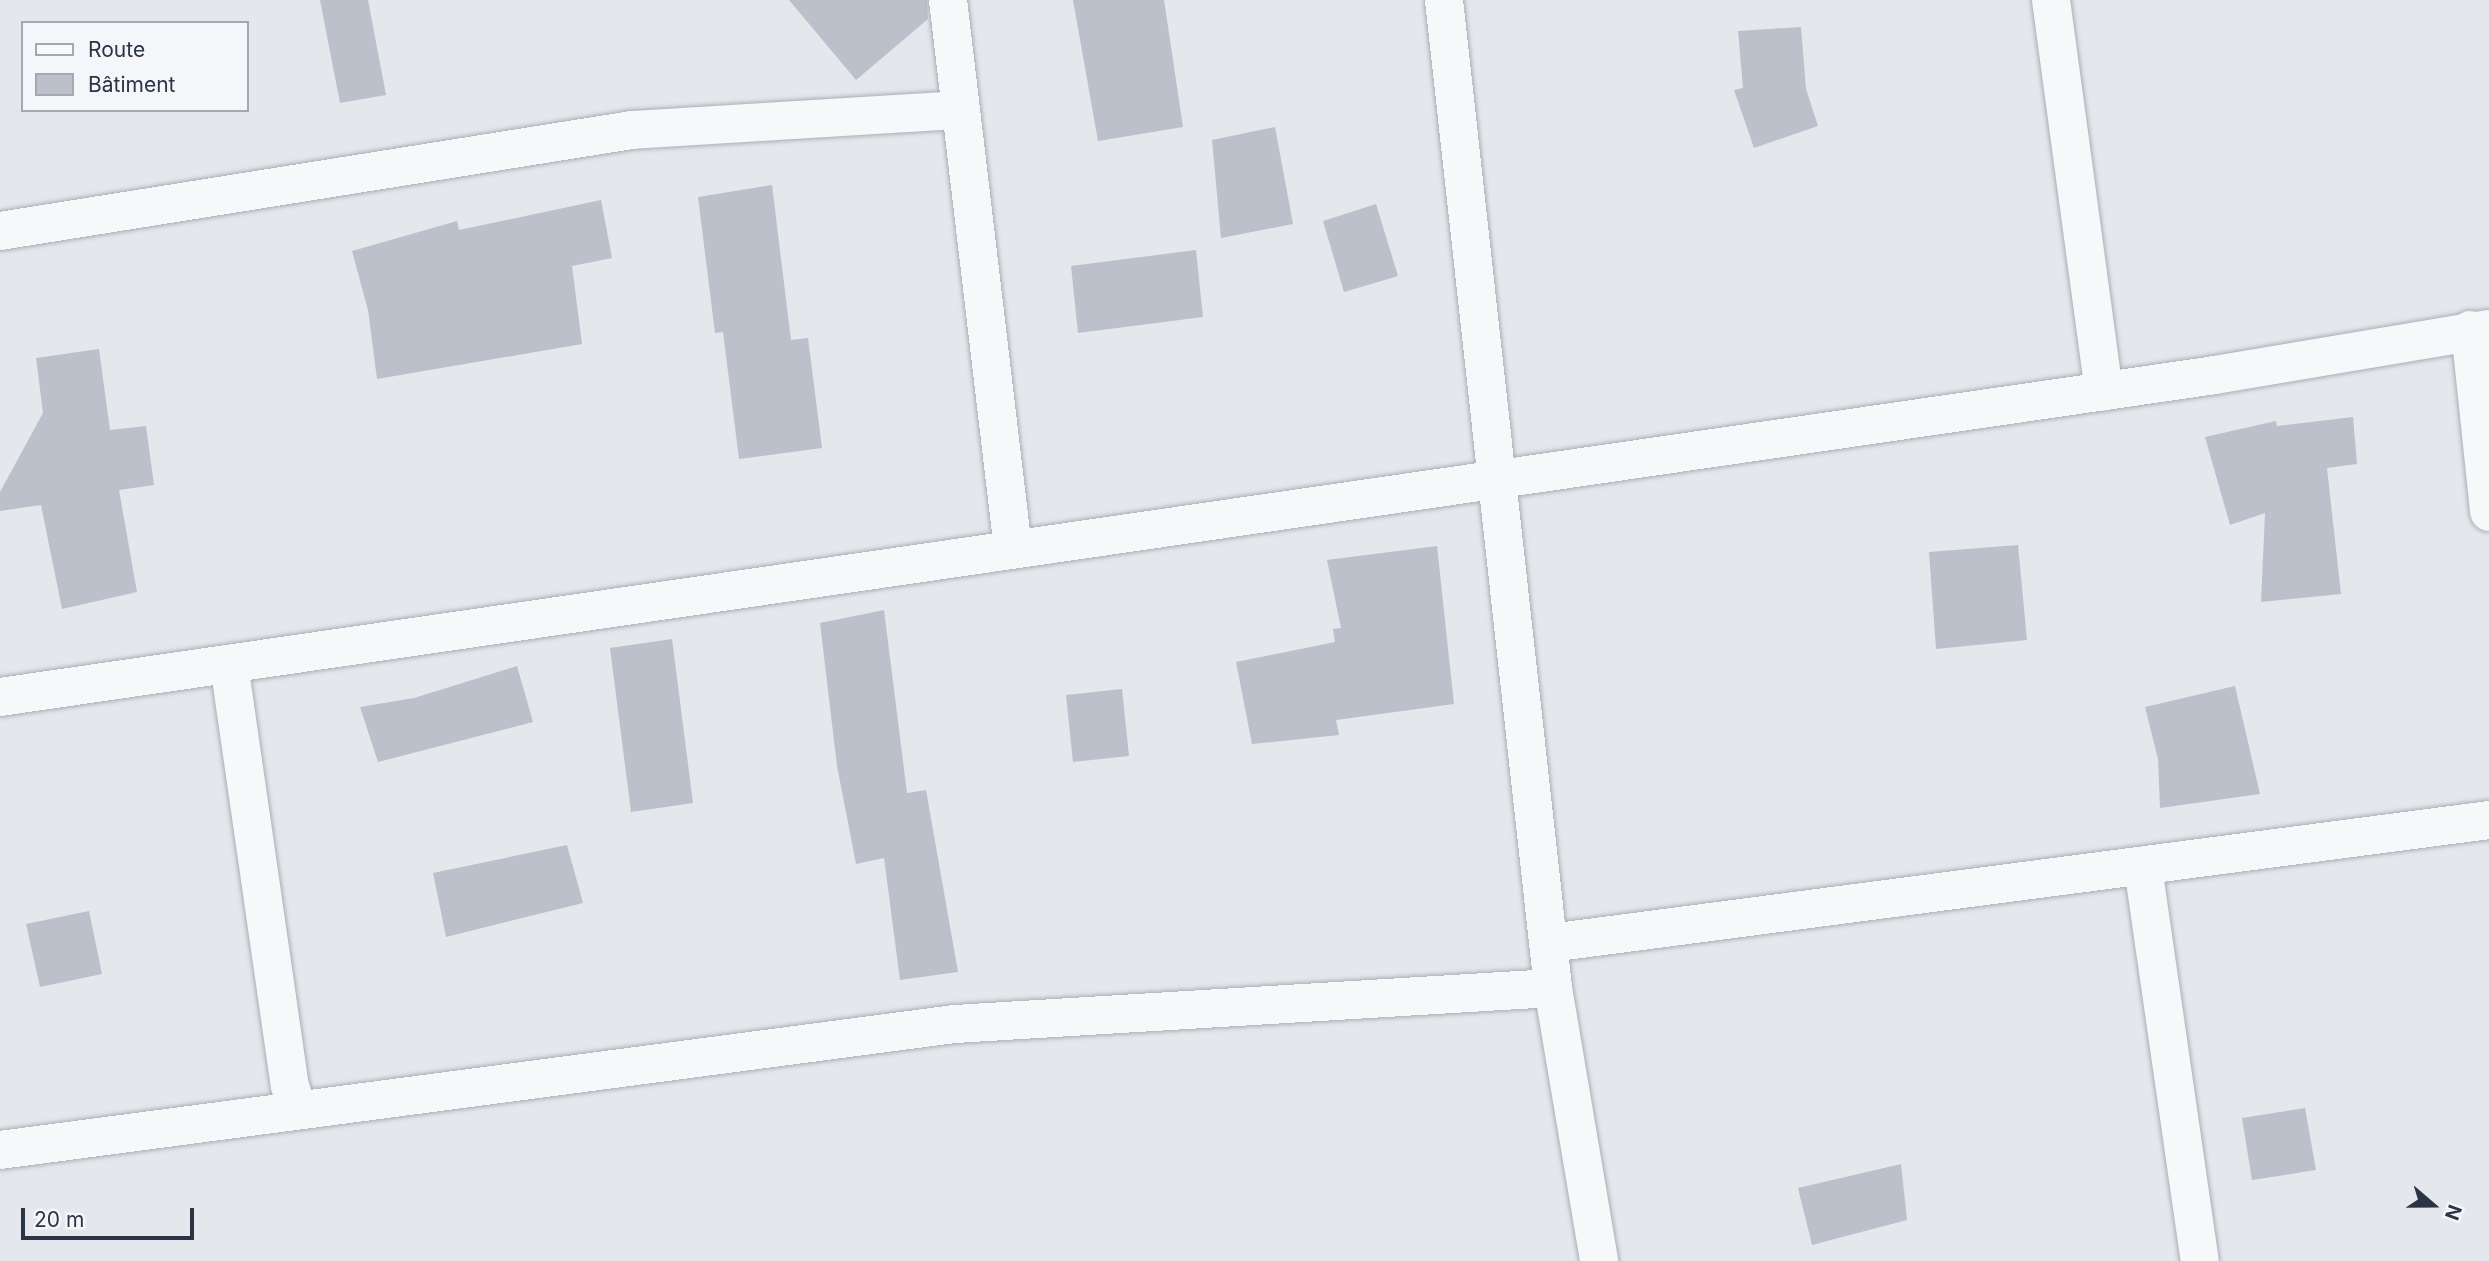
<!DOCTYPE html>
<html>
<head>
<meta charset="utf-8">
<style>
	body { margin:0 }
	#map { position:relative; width:2489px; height:1261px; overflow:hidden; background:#e4e7ec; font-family:Inter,sans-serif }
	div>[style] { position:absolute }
	.building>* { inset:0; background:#bbc0ca }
	.roads { filter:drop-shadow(0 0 2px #a9aeb7) drop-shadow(0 0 2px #a9aeb7) }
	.street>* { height:38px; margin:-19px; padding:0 19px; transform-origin:19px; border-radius:19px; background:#f7f8fa }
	span { translate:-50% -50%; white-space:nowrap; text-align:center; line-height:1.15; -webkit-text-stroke:5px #f4f6f9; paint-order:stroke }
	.legend { position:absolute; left:21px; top:21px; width:228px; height:91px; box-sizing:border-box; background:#f4f6f9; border:2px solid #a4a8b1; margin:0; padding:9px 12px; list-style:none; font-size:21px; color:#2b3445 }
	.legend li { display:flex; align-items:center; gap:14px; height:35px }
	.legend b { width:35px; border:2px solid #a4a8b1 }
	.north { position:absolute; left:2398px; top:1170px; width:70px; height:70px; -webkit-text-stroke:5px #f4f6f9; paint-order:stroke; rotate:110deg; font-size:19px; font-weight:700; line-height:28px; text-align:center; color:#2b3445 }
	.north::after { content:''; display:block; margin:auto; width:24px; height:32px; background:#2b3445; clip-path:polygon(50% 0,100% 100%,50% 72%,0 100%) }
	.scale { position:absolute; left:21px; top:1208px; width:173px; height:32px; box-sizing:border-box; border:4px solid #2b3445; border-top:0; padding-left:9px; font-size:21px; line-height:24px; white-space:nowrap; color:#2b3445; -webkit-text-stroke:5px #f4f6f9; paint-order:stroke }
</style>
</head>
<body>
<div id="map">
	<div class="building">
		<i style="clip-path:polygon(320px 0,368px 0,386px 95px,340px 103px)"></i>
		<i style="clip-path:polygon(789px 0,927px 0,928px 19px,856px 80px)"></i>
		<i style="clip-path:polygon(1073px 0,1164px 0,1183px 127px,1098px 141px)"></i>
		<i style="clip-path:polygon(1801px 27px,1806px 89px,1818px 126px,1754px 148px,1734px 90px,1743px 88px,1738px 31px)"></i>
		<i style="clip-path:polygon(1275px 127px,1293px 224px,1221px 238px,1212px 140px)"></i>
		<i style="clip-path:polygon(772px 185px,791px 340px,808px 338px,822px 448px,739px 459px,723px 332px,715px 333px,698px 197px)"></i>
		<i style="clip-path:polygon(601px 200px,612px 258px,572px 266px,582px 344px,377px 379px,368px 310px,352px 251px,457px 221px,459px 230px)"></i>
		<i style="clip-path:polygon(1376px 204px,1398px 276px,1344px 292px,1323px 221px)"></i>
		<i style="clip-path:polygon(1196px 250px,1203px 317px,1078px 333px,1071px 266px)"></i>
		<i style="clip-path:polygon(99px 349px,110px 430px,146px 426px,154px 485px,119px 490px,137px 592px,62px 609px,41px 505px,0 511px,0 492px,43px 413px,36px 358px)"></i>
		<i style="clip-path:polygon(2353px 417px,2357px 464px,2327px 468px,2341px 594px,2261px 602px,2265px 513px,2230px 525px,2205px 437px,2276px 421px,2277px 426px)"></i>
		<i style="clip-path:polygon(2018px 545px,2027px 640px,1936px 649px,1929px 552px)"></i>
		<i style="clip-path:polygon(1437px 546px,1454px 704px,1336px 720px,1339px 735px,1252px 744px,1236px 662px,1335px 642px,1333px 629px,1341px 628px,1327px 560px)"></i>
		<i style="clip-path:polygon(884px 610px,907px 793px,926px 790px,958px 972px,900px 980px,884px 858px,856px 864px,837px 766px,820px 623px)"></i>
		<i style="clip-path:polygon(672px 639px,693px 803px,631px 812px,610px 648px)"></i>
		<i style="clip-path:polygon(517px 666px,533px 722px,378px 762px,360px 707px,414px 698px)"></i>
		<i style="clip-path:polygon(2235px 686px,2260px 794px,2160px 808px,2158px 759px,2145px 707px)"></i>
		<i style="clip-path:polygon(1122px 689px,1129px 756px,1073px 762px,1066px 695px)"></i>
		<i style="clip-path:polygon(567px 845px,583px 903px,446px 937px,433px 873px)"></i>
		<i style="clip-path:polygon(89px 911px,102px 974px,40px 987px,26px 924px)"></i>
		<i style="clip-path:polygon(2305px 1108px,2316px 1170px,2252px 1180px,2242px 1118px)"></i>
		<i style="clip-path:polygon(1901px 1164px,1907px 1220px,1812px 1245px,1798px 1188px)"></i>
	</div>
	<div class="roads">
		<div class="street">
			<i style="left:948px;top:0;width:553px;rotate:83.25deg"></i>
			<i style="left:1444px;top:0;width:994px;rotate:83.7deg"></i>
			<i style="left:1553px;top:988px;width:277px;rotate:80.4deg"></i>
			<i style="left:2051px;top:0;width:395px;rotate:82.3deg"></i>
			<i style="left:0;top:231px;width:640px;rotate:-9.08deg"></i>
			<i style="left:632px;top:130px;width:327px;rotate:-3.5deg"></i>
			<i style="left:2470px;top:330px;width:183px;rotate:84deg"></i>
			<i style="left:229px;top:664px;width:426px;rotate:81.8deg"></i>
			<i style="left:290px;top:1086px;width:22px;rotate:72deg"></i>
			<i style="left:0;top:697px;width:2237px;rotate:-8.27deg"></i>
			<i style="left:2214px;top:375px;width:279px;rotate:-9.5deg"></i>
			<i style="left:2143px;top:867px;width:398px;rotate:81.8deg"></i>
			<i style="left:1550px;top:943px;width:947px;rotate:-7.46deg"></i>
			<i style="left:0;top:1150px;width:963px;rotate:-7.52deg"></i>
			<i style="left:955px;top:1024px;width:599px;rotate:-3.45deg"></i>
		</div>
	</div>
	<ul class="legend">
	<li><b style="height:9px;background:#f7f8fa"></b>Route</li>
	<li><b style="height:19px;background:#bbc0ca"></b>Bâtiment</li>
	</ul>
	<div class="north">N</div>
	<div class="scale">20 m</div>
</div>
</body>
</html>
